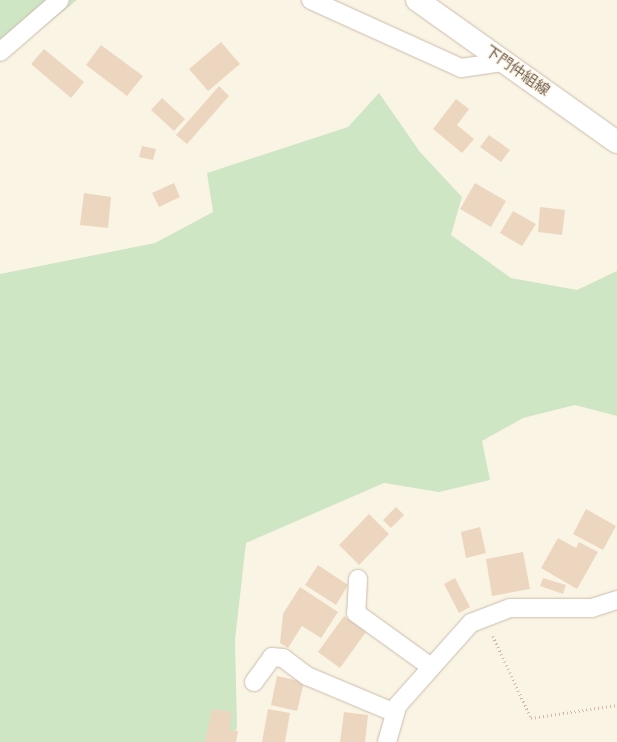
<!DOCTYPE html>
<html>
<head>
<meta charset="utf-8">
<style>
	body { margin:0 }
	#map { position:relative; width:617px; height:742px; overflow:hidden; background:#faf4e5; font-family:"Sofia Sans Condensed","Noto Sans JP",sans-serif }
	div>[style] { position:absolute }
	.green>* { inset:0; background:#cfe6c5 }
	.building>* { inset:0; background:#edd6bf }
	.path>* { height:2.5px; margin-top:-1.25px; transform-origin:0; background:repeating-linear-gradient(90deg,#d2b9a2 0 1px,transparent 0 4px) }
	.roads { filter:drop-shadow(0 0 1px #cabcac) drop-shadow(0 0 1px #cabcac) }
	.street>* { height:18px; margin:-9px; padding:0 9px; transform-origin:9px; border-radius:9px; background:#fff }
	.secondary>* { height:22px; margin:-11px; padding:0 11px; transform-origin:11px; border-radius:11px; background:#fff }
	span { translate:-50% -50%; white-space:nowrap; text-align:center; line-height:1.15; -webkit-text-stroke:3px #fdf8eb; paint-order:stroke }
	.street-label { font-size:15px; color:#705d4d }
</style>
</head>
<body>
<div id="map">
	<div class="green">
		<i style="clip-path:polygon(0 0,77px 0,0 62px)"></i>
		<i style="clip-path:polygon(379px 93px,420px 152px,462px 197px,451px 235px,511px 278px,577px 290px,617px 271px,617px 416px,575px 405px,523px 418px,482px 441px,490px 480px,439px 492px,384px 483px,246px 543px,235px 640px,237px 728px,230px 742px,0 742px,0 274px,155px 243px,213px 212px,207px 173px,348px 127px)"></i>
	</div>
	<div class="building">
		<i style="clip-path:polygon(221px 42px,240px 64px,208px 91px,189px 69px)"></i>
		<i style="clip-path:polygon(101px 45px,143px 76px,127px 96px,86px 65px)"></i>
		<i style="clip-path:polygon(44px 49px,84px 82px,71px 98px,31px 64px)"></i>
		<i style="clip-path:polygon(219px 86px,229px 96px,187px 144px,176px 135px)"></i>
		<i style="clip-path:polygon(162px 98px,185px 119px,174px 131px,151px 110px)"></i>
		<i style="clip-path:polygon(456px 99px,469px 109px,457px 125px,474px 139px,462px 153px,433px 129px)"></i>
		<i style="clip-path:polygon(489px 135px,510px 150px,501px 162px,480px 147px)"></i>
		<i style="clip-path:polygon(142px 146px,156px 149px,153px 160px,139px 157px)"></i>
		<i style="clip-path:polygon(174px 183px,180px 197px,159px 207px,152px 193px)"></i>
		<i style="clip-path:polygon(475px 183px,506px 201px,491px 227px,460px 209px)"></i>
		<i style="clip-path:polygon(84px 193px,111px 197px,108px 228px,80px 225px)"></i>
		<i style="clip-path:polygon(540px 207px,565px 210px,562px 235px,538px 232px)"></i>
		<i style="clip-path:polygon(513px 211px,536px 224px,522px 246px,500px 233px)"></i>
		<i style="clip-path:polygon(396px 507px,404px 515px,391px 528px,383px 520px)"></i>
		<i style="clip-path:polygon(586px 509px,616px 526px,603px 550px,573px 534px)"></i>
		<i style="clip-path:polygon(369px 514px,389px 534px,359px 565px,339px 545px)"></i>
		<i style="clip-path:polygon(480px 527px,486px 553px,466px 558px,461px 532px)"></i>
		<i style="clip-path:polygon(558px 538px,576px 548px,579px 542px,598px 552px,577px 589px,541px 568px)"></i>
		<i style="clip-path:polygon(523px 552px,530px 589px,492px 596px,486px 559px)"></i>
		<i style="clip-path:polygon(318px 565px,348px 585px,336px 605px,305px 585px)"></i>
		<i style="clip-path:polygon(455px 578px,470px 607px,459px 613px,444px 584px)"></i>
		<i style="clip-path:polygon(543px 578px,566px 585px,563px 594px,540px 586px)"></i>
		<i style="clip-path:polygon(300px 587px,338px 612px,321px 638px,302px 626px,288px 648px,280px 643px,283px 614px)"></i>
		<i style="clip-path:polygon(344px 616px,366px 632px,340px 668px,318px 652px)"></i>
		<i style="clip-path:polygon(277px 676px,304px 682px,297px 711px,271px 705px)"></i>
		<i style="clip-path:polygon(212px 709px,232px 712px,229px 730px,238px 731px,236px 742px,205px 742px)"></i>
		<i style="clip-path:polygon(268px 709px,290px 713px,285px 742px,262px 742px)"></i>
		<i style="clip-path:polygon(344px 712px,368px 715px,365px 742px,340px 742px)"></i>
	</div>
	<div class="path">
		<i style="left:493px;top:636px;width:90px;rotate:65.1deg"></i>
		<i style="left:531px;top:718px;width:87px;rotate:-8.6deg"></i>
	</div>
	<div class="roads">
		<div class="street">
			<i style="left:311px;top:0;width:165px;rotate:24.4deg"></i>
			<i style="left:461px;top:68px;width:42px;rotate:-8.1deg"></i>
			<i style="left:0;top:52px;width:79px;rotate:-40.9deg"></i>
			<i style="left:358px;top:579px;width:34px;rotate:93deg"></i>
			<i style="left:356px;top:613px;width:92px;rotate:35.8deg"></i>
			<i style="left:254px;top:682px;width:31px;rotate:-54deg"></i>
			<i style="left:272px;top:657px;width:11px;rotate:5deg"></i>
			<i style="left:283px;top:658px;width:30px;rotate:37deg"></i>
			<i style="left:307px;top:676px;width:95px;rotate:22.8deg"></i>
			<i style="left:387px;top:742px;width:37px;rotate:-74deg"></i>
			<i style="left:397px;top:706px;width:111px;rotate:-48.3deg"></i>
			<i style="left:471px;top:623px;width:42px;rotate:-21deg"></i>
			<i style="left:510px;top:608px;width:82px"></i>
			<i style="left:592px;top:608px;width:26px;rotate:-18deg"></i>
		</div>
		<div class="secondary">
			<i style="left:417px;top:0;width:245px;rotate:35.4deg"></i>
		</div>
	</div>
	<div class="street-label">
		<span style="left:517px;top:71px;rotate:35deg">下門仲組線</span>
	</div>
</div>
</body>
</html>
